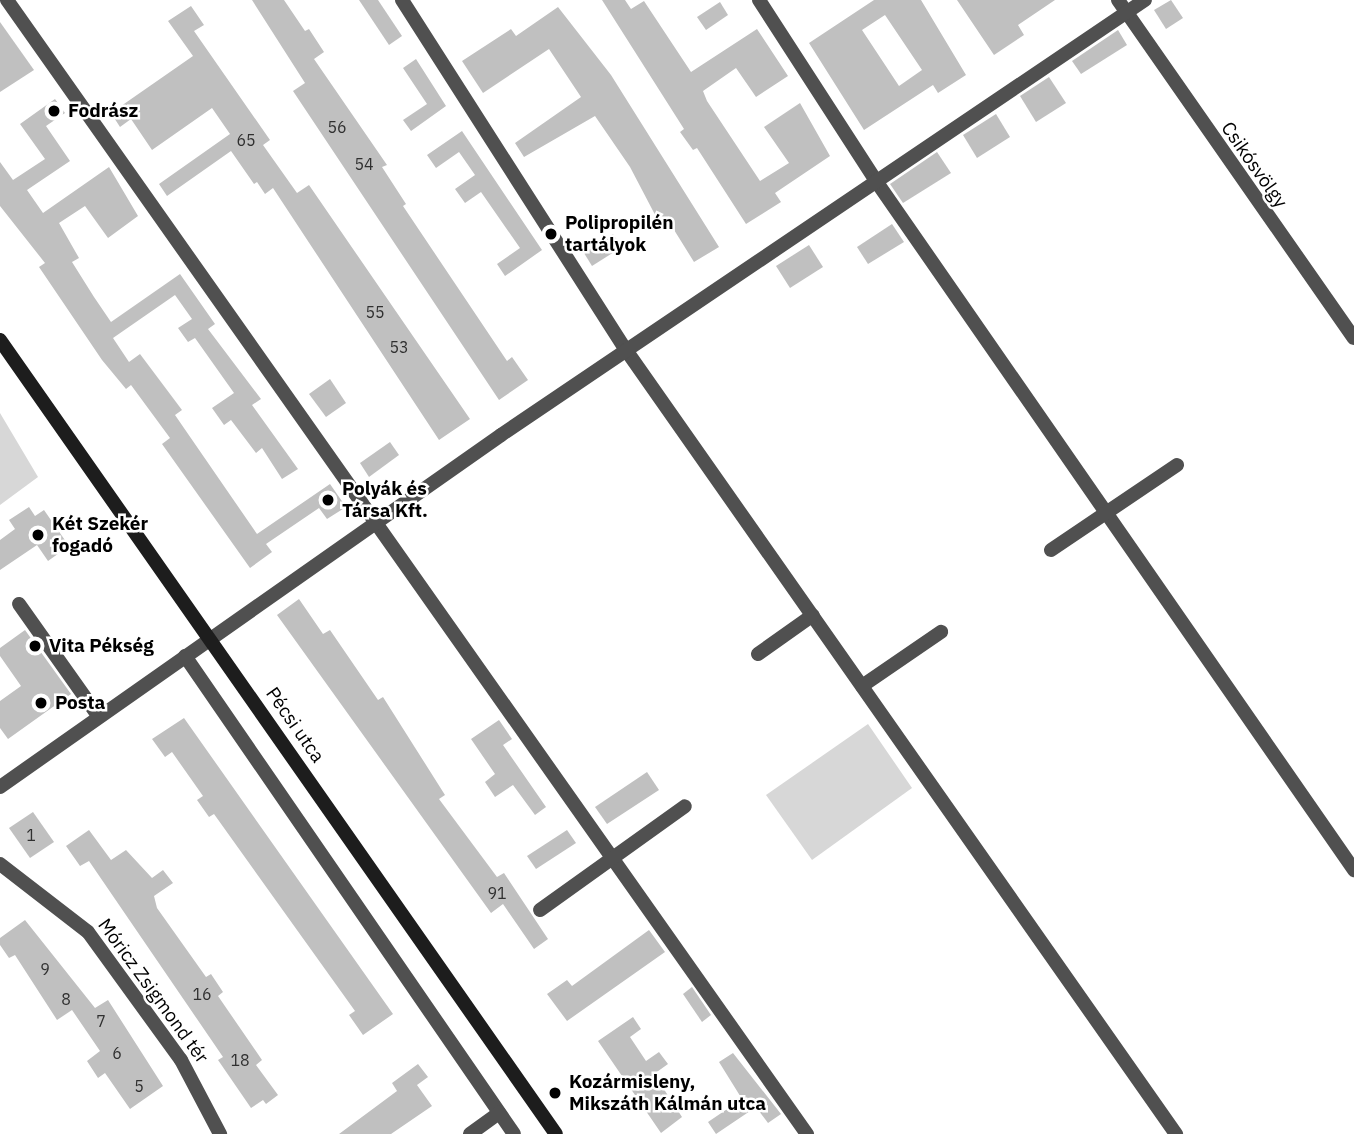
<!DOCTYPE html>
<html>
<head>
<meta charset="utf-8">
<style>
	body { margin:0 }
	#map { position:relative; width:1354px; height:1134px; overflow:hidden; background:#fff; font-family:"IBM Plex Sans",sans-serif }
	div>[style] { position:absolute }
	.green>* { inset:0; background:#d7d7d7 }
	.building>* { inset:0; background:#c0c0c0 }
	.street>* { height:14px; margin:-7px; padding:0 7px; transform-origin:7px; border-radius:7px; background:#505050 }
	.secondary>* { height:14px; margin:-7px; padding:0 7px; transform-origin:7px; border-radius:7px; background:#1d1d1d }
	.dots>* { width:19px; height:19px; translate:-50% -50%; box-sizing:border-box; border:4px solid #fff; border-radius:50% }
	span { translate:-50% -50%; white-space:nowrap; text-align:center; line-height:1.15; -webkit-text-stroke:5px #fff; paint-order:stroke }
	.number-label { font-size:16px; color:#303030 }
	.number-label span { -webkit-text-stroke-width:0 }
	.poi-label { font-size:19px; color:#000; font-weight:700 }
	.left { translate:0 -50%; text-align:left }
	.street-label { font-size:19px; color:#000 }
</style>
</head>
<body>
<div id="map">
	<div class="green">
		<i style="clip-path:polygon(0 413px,38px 477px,0 505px)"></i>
		<i style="clip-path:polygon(868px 724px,912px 788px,812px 860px,766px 795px)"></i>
	</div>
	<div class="building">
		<i style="clip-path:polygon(252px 0,284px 0,305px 31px,309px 29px,324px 52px,314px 59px,387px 165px,382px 167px,406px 204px,403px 206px,507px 361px,512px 357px,528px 380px,499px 400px,293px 91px,305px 83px)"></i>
		<i style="clip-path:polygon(359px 0,378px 0,402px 36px,389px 45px)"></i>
		<i style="clip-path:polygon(602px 0,625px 0,631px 9px,644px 1px,691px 72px,757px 29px,788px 76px,756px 97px,736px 68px,703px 91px,707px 101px,760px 181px,789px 163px,764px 127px,800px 103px,830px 156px,775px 193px,781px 202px,746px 224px,697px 148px,693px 150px,680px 132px,684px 129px)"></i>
		<i style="clip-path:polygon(evenodd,874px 0,921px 0,966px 75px,938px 93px,933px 85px,864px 130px,809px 43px,874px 0,885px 15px,922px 70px,899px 86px,862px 30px,885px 15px)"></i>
		<i style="clip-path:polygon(957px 0,1055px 0,1018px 25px,1024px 35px,994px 55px)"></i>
		<i style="clip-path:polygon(1171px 0,1183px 18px,1166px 29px,1154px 10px)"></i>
		<i style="clip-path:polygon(720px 2px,728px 15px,706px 30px,697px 17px)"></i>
		<i style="clip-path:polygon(191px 6px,204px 25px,194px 31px,270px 140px,263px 145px,297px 193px,309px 185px,470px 419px,439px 440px,273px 188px,265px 194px,257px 182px,254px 184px,231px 151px,167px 196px,159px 184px,230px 134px,212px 108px,152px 150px,131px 119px,120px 127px,111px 113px,193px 56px,168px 21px)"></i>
		<i style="clip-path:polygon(558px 7px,611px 75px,719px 247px,694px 262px,671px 225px,663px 230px,630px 167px,595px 116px,524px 157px,515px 143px,581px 97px,549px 49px,483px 93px,462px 61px,511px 29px,516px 36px)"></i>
		<i style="clip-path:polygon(0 22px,34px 70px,0 92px)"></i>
		<i style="clip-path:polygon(1118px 30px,1127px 45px,1081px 74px,1072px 61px)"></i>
		<i style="clip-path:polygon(416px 59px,446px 106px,411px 131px,403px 120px,427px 104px,403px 68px)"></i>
		<i style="clip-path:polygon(1049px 77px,1066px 103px,1036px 122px,1020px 96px)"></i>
		<i style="clip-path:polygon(55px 99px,65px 113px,46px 126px,70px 161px,27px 190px,43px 213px,109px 167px,138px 216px,108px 238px,85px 206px,59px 223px,79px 258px,72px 262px,94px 297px,111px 322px,180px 274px,215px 324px,208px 329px,261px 399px,252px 405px,298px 469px,282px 479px,262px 448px,256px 453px,231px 420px,224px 425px,212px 408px,234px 393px,195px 338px,188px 342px,178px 328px,192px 319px,175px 295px,113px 338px,129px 362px,140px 354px,182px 410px,175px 415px,257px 534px,330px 484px,346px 507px,327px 519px,319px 508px,266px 544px,272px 552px,250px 568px,162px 444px,170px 438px,131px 385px,126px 389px,102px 360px,39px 267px,45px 263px,0 206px,0 162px,13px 180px,45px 159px,20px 124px)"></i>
		<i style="clip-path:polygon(996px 114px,1010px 137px,977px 158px,963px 135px)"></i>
		<i style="clip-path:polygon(462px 131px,542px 250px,505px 276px,497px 264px,520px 248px,481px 192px,465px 203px,455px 189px,475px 175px,459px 152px,436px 168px,427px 155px)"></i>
		<i style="clip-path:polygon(937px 152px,951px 173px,903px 203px,890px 184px)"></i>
		<i style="clip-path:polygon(892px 224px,904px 242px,868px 264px,857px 247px)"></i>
		<i style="clip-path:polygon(613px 234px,622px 247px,592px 266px,584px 253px)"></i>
		<i style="clip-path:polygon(809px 245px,823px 267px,790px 288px,776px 266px)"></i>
		<i style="clip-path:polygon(330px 379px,346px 403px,326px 417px,309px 394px)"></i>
		<i style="clip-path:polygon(390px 442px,399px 455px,369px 477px,360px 463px)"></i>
		<i style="clip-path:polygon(29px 507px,35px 516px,44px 510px,69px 546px,48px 561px,37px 545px,0 570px,0 540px,15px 529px,9px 520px)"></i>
		<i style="clip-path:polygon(299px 599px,323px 634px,330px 630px,378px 700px,383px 697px,445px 795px,439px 799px,497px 877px,504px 873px,548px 939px,534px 949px,503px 904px,491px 913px,277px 615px)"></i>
		<i style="clip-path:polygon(25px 630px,71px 694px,8px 739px,0 728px,0 701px,21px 686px,0 656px,0 648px)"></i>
		<i style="clip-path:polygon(184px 718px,393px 1014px,363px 1035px,349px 1015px,355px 1011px,214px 814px,209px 817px,197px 800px,203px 796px,172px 752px,165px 757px,152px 739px)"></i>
		<i style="clip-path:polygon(499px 720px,512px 739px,503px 745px,546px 807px,535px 815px,513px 785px,495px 797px,485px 782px,495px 774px,471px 739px)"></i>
		<i style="clip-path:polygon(647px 772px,659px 790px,607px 824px,595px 807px)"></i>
		<i style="clip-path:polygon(33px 812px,54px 842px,30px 858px,9px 828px)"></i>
		<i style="clip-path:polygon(89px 830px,111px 860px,126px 850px,152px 878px,163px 870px,173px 883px,154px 896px,157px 908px,206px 977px,211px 974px,223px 992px,218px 996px,262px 1060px,256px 1065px,278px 1095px,266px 1104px,263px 1100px,251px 1108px,218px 1060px,223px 1057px,89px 861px,80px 866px,66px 846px)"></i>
		<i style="clip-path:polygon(567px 830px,576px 843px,536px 869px,527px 856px)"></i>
		<i style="clip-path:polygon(25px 920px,95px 1008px,108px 1000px,163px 1086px,130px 1109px,105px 1073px,98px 1078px,87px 1061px,100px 1051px,72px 1010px,57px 1020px,15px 955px,9px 958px,0 945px,0 938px)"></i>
		<i style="clip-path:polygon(649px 930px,665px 952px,567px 1021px,547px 994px,567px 980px,572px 986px)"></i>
		<i style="clip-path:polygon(692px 987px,711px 1015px,702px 1022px,683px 994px)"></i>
		<i style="clip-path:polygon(633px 1017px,641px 1029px,630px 1037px,646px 1061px,659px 1052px,668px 1064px,654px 1074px,682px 1117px,661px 1133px,598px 1041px)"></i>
		<i style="clip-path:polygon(733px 1053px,781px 1114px,768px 1123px,756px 1107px,716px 1134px,708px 1122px,742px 1099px,719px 1062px)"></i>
		<i style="clip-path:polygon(418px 1064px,428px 1077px,417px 1085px,432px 1106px,391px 1134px,339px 1134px,397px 1091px,392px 1083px)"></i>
	</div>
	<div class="street">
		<i style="left:7px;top:0;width:1388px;rotate:54.8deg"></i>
		<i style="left:402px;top:0;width:416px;rotate:57.4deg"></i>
		<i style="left:626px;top:350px;width:958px;rotate:54.95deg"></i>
		<i style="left:759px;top:0;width:216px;rotate:57.1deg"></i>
		<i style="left:876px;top:181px;width:839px;rotate:55.25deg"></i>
		<i style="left:1118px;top:0;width:412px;rotate:55.1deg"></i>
		<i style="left:1051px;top:550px;width:152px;rotate:-34deg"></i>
		<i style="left:19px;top:604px;width:138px;rotate:54.7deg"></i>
		<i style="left:758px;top:654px;width:67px;rotate:-35.3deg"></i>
		<i style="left:185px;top:656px;width:580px;rotate:55.46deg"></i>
		<i style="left:862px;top:686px;width:96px;rotate:-34.4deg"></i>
		<i style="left:0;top:787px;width:612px;rotate:-35.09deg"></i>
		<i style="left:501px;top:435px;width:777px;rotate:-34.04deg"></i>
		<i style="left:0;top:864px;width:111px;rotate:37.7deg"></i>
		<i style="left:88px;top:932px;width:158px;rotate:54deg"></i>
		<i style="left:181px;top:1060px;width:84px;rotate:62.2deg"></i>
		<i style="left:540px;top:910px;width:178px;rotate:-35.6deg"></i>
		<i style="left:470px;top:1134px;width:36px;rotate:-36deg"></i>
	</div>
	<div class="secondary">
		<i style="left:0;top:340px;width:969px;rotate:55deg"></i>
	</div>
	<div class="dots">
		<i style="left:54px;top:111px;background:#000"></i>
		<i style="left:551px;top:234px;background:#000"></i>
		<i style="left:328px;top:500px;background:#000"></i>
		<i style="left:38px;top:535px;background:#000"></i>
		<i style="left:35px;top:646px;background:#000"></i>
		<i style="left:41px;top:703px;background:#000"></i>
		<i style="left:555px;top:1093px;background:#000"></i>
	</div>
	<div class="number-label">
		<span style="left:337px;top:127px">56</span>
		<span style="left:246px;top:140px">65</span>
		<span style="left:364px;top:164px">54</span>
		<span style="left:375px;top:312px">55</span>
		<span style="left:399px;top:347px">53</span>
		<span style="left:31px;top:835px">1</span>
		<span style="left:497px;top:893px">91</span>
		<span style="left:45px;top:969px">9</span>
		<span style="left:202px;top:994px">16</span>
		<span style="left:66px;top:999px">8</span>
		<span style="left:101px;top:1021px">7</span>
		<span style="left:117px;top:1053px">6</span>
		<span style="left:240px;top:1060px">18</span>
		<span style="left:139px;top:1086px">5</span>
	</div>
	<div class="poi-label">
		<span class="left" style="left:68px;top:111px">Fodrász</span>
		<span class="left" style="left:565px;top:234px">Polipropilén<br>tartályok</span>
		<span class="left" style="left:342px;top:500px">Polyák és<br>Társa Kft.</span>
		<span class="left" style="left:52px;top:535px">Két Szekér<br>fogadó</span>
		<span class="left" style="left:49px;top:646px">Vita Pékség</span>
		<span class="left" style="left:55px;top:703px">Posta</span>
		<span class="left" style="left:569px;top:1093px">Kozármisleny,<br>Mikszáth Kálmán utca</span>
	</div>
	<div class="street-label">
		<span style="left:1254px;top:165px;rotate:55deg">Csikósvölgy</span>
		<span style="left:295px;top:725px;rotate:55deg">Pécsi utca</span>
		<span style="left:153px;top:991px;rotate:54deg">Móricz Zsigmond tér</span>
	</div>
</div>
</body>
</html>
